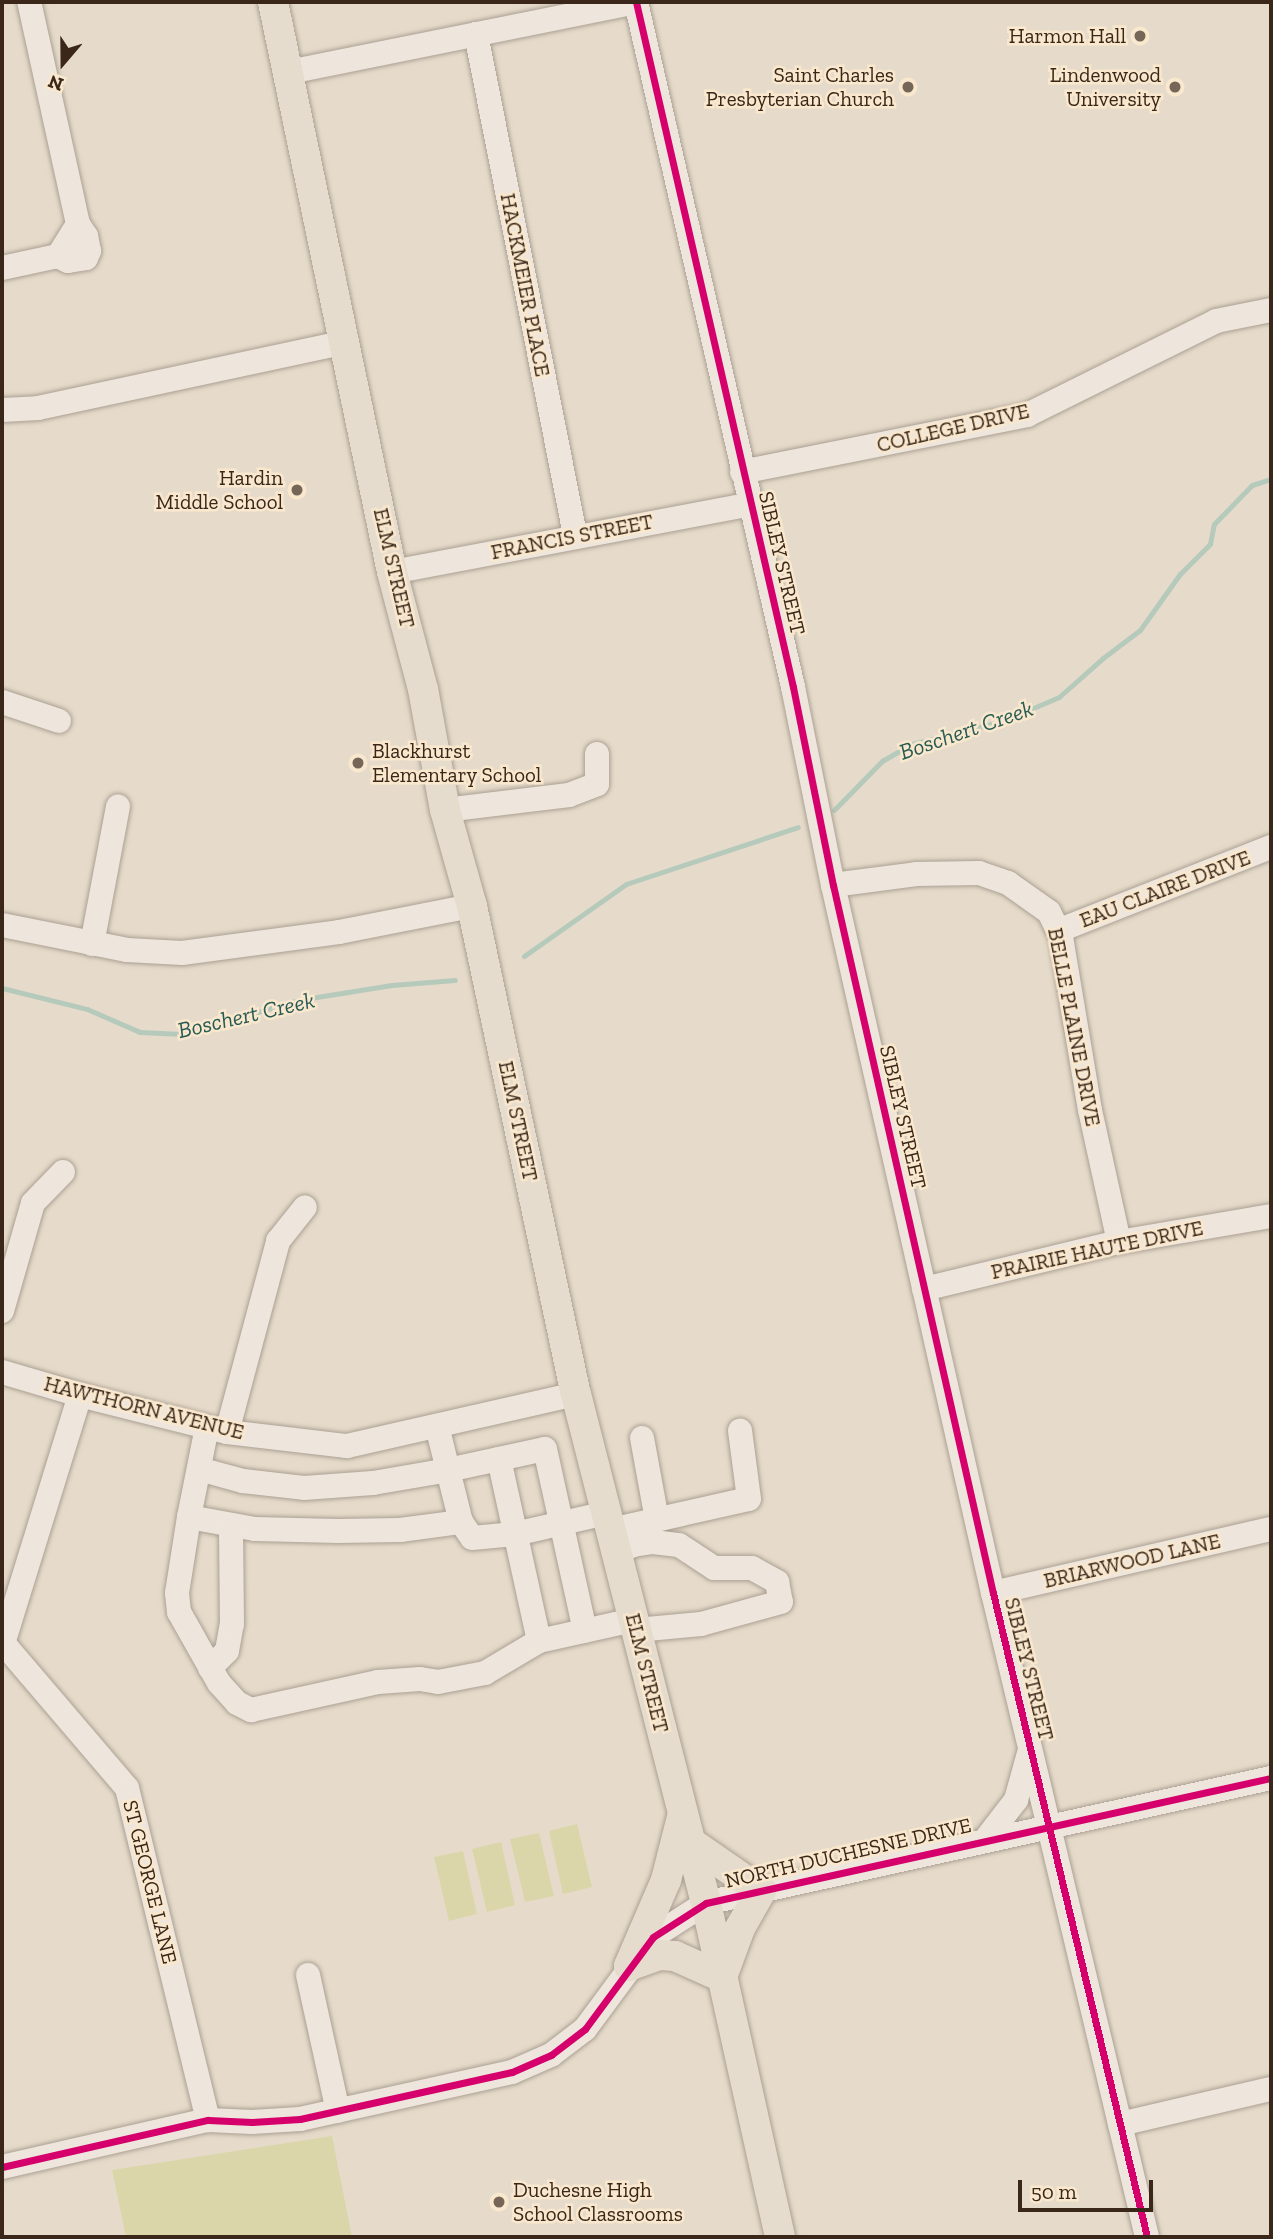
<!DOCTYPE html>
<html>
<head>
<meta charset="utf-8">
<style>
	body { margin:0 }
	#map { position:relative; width:1273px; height:2239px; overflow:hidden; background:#e6dbca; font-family:"Zilla Slab",serif }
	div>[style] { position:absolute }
	.green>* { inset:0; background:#dad6aa }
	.stream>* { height:5px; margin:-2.5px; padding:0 2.5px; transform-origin:2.5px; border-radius:2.5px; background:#b6cabc }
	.roads { filter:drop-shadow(0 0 2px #aba093) drop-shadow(0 0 2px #aba093) }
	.minor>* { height:24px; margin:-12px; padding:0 12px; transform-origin:12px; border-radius:12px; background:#eee6dc }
	.major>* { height:30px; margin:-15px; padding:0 15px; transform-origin:15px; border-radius:15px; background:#e6dccd }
	.cycleway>* { height:7px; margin:-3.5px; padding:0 3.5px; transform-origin:3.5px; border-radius:3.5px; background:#d6006c }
	.dots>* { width:19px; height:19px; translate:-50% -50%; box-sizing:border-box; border:4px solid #f9e8cd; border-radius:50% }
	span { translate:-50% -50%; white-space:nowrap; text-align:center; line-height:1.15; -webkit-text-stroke:5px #f9e8cd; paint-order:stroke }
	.poi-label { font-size:21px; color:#3a271a }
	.right { translate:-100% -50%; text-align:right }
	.left { translate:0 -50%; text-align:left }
	.street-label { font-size:21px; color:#3a271a }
	.water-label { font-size:23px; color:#285b53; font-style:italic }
	.frame { position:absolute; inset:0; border:4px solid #3a271a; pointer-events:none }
	.north { position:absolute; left:28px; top:28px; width:70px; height:70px; -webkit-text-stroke:5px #f9e8cd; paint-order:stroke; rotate:200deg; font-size:19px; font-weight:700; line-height:28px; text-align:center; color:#3a271a }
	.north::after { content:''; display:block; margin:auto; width:24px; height:32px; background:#3a271a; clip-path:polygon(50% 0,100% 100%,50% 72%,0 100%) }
	.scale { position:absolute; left:1018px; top:2180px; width:135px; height:32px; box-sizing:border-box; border:4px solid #3a271a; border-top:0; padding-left:9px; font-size:21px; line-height:24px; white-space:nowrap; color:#3a271a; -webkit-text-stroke:5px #f9e8cd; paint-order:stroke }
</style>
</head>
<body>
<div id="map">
	<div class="green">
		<i style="clip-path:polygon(577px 1824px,592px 1887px,563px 1894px,549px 1831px)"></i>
		<i style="clip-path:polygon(539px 1833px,554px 1896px,525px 1902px,510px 1839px)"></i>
		<i style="clip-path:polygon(501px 1842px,515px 1905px,487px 1912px,472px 1849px)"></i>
		<i style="clip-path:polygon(463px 1851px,477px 1914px,449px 1921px,434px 1857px)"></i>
		<i style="clip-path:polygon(332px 2136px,352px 2237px,126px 2237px,112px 2170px)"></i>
	</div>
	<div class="stream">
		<i style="left:834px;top:810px;width:69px;rotate:-45.6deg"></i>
		<i style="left:882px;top:761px;width:34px;rotate:-30deg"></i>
		<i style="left:912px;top:744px;width:94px;rotate:-14.2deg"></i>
		<i style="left:1003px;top:721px;width:61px;rotate:-23.2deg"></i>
		<i style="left:1059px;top:697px;width:59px;rotate:-41.6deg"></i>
		<i style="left:1103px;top:658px;width:46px;rotate:-37.1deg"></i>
		<i style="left:1140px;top:630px;width:69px;rotate:-54.5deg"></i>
		<i style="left:1180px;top:574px;width:42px;rotate:-45deg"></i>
		<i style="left:1210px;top:544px;width:20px;rotate:-79deg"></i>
		<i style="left:1214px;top:524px;width:54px;rotate:-45.7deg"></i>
		<i style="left:1252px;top:485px;width:20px;rotate:-18deg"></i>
		<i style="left:524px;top:956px;width:125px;rotate:-35.2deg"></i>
		<i style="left:626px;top:884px;width:181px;rotate:-18.3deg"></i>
		<i style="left:2px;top:988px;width:88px;rotate:13.9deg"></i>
		<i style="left:87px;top:1009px;width:58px;rotate:23.5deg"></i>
		<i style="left:140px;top:1032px;width:42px;rotate:2.7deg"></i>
		<i style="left:182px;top:1034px;width:121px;rotate:-16.3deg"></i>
		<i style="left:298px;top:1000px;width:95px;rotate:-9.1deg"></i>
		<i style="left:392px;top:985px;width:63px;rotate:-4.5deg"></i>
	</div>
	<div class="roads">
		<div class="minor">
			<i style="left:636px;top:2px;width:703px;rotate:77.09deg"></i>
			<i style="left:793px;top:687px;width:202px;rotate:78.6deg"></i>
			<i style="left:833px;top:885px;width:726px;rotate:77.27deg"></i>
			<i style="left:993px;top:1593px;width:662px;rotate:76.55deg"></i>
			<i style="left:476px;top:34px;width:511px;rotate:78.82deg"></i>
			<i style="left:289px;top:72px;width:354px;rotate:-11.4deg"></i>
			<i style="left:58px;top:256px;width:11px;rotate:27deg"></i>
			<i style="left:68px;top:261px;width:18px;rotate:-9deg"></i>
			<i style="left:86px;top:258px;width:8px;rotate:-67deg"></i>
			<i style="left:89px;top:251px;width:15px;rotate:-101deg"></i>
			<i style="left:86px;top:236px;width:14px;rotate:-124deg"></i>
			<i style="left:2px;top:268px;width:57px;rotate:-12.1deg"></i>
			<i style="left:58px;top:256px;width:38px;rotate:-58deg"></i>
			<i style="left:78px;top:224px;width:227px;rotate:-102.4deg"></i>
			<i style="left:2px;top:410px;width:36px;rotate:-3deg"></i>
			<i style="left:38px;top:408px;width:314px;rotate:-12.1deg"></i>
			<i style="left:742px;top:472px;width:291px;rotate:-11.3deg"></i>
			<i style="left:1027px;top:415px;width:211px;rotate:-26.4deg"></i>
			<i style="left:1216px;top:321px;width:56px;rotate:-11.3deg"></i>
			<i style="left:392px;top:572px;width:365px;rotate:-10.7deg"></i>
			<i style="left:2px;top:702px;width:60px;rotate:18.4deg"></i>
			<i style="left:445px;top:810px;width:125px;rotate:-6.9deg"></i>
			<i style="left:569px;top:795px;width:30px;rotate:-21deg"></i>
			<i style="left:597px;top:784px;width:30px;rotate:-90deg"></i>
			<i style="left:833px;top:885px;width:84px;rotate:-7.5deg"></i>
			<i style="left:916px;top:874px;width:63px;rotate:-0.9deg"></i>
			<i style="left:979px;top:873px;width:31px;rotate:19deg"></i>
			<i style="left:1008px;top:883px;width:50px;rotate:35.3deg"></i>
			<i style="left:1049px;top:912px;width:28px;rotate:64deg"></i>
			<i style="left:1061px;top:937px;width:175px;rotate:80.5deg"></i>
			<i style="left:1090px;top:1110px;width:135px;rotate:77.6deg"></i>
			<i style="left:2px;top:925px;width:127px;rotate:11.3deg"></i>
			<i style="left:127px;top:950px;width:55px;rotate:3.1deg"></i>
			<i style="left:182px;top:953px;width:158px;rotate:-7.6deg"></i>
			<i style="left:339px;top:932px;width:136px;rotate:-11.1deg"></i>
			<i style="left:1060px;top:930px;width:227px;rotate:-21.5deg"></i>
			<i style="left:92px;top:944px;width:140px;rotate:-79.3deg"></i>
			<i style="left:924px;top:1289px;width:201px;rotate:-13.6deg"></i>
			<i style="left:1119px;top:1242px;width:154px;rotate:-9.7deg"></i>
			<i style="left:2px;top:1311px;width:112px;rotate:-74deg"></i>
			<i style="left:33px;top:1203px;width:43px;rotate:-45.9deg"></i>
			<i style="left:2px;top:1372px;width:81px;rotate:16.4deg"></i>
			<i style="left:80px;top:1395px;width:152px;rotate:14.1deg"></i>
			<i style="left:227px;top:1432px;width:121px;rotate:6.7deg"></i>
			<i style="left:347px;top:1446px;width:235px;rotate:-12.8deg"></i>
			<i style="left:437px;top:1426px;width:45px;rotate:76deg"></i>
			<i style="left:448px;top:1470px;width:99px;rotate:-12.2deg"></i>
			<i style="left:545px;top:1449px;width:186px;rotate:77.6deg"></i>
			<i style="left:207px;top:1427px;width:92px;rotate:101.3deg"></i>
			<i style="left:189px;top:1517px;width:77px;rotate:99deg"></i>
			<i style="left:177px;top:1593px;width:19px;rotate:84deg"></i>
			<i style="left:179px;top:1612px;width:81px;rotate:60.6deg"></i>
			<i style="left:219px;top:1683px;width:27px;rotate:48deg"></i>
			<i style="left:237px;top:1703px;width:16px;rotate:27deg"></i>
			<i style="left:251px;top:1710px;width:130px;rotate:-12.4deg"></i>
			<i style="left:378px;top:1682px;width:42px;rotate:-4.1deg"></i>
			<i style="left:420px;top:1679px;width:18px;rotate:9deg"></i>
			<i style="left:438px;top:1682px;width:48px;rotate:-10.8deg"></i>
			<i style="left:485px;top:1673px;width:63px;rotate:-30.7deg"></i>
			<i style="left:539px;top:1641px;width:96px;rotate:-12.6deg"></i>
			<i style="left:227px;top:1432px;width:198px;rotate:-75deg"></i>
			<i style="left:278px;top:1241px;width:43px;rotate:-51.5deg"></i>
			<i style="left:642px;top:1438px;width:83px;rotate:79.6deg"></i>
			<i style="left:499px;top:1459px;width:186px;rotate:77.6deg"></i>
			<i style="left:199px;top:1469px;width:46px;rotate:15.3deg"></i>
			<i style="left:243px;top:1481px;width:61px;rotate:6.5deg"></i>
			<i style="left:304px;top:1488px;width:69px;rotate:-4.1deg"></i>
			<i style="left:373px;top:1483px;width:76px;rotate:-9.8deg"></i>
			<i style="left:448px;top:1470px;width:54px;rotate:76deg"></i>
			<i style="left:461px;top:1522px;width:19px;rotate:55deg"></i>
			<i style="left:472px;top:1538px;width:43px;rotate:-5.3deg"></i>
			<i style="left:515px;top:1534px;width:93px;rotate:-13deg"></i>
			<i style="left:189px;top:1517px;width:67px;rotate:10.3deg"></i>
			<i style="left:255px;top:1529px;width:83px;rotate:1.4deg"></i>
			<i style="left:338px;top:1531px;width:62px;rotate:-0.9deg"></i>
			<i style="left:400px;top:1530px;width:62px;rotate:-7.5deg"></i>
			<i style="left:611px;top:1530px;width:141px;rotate:-12.7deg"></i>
			<i style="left:749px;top:1499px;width:69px;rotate:-97.5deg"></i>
			<i style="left:616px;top:1552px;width:18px;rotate:-22deg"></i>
			<i style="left:633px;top:1545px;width:20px;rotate:-9deg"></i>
			<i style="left:653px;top:1542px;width:26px;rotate:7deg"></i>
			<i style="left:679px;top:1545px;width:42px;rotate:33.3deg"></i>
			<i style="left:714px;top:1568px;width:38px"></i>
			<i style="left:752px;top:1568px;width:29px;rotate:29deg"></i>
			<i style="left:777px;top:1582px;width:20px;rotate:79deg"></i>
			<i style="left:781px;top:1602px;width:83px;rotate:164.6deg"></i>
			<i style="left:701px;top:1624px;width:65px;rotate:174.7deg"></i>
			<i style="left:993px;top:1593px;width:285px;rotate:-13deg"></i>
			<i style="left:4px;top:1644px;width:189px;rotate:49.5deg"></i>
			<i style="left:127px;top:1788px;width:342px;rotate:76.3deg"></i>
			<i style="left:2px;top:1647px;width:264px;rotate:-72.8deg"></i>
			<i style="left:210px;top:1668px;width:24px;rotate:-45deg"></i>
			<i style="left:227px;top:1651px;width:27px;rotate:-80deg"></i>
			<i style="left:232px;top:1624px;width:99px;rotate:-90.6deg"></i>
			<i style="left:985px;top:1840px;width:51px;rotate:-52.2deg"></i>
			<i style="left:1016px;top:1800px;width:49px;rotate:-74.5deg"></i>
			<i style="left:308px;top:1975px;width:139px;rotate:77.6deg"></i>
			<i style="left:1120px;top:2124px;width:155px;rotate:-13.1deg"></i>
			<i style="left:2px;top:2167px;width:211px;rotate:-12.9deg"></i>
			<i style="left:208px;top:2120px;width:44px;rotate:2.6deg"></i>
			<i style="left:252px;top:2122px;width:48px;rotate:-3.6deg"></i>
			<i style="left:300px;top:2119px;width:217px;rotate:-12.5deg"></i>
			<i style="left:512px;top:2072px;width:43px;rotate:-23.6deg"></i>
			<i style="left:551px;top:2055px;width:43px;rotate:-37.4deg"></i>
			<i style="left:585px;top:2029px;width:114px;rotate:-53.5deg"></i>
			<i style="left:653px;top:1937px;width:63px;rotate:-32.7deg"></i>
			<i style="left:706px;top:1903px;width:579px;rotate:-12.48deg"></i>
		</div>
		<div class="major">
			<i style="left:273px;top:2px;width:582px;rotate:78.21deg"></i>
			<i style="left:392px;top:572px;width:121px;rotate:75.2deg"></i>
			<i style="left:423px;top:689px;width:123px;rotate:79.7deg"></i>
			<i style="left:445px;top:810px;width:100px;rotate:74.3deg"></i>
			<i style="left:472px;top:906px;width:499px;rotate:78deg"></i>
			<i style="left:576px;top:1394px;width:525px;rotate:75.67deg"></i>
			<i style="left:706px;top:1903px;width:342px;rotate:77.5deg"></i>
			<i style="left:629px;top:1966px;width:33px;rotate:-20deg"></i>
			<i style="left:660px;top:1955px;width:15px;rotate:4deg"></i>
			<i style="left:675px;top:1956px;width:51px;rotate:24.1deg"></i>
			<i style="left:722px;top:1977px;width:52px;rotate:-69.8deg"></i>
			<i style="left:740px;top:1928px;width:43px;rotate:-60.4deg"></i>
			<i style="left:761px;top:1891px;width:86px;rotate:-145.4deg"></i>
			<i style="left:629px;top:1966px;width:94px;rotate:-66.7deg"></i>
			<i style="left:666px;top:1880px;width:65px;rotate:-75.7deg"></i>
		</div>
	</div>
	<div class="cycleway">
		<i style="left:636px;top:2px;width:703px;rotate:77.09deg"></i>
		<i style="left:793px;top:687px;width:202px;rotate:78.6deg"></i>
		<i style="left:833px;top:885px;width:726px;rotate:77.27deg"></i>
		<i style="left:993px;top:1593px;width:662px;rotate:76.55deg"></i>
		<i style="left:2px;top:2167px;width:211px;rotate:-12.9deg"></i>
		<i style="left:208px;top:2120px;width:44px;rotate:2.6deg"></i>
		<i style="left:252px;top:2122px;width:48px;rotate:-3.6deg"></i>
		<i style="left:300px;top:2119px;width:217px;rotate:-12.5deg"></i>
		<i style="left:512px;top:2072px;width:43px;rotate:-23.6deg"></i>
		<i style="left:551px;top:2055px;width:43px;rotate:-37.4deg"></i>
		<i style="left:585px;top:2029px;width:114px;rotate:-53.5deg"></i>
		<i style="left:653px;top:1937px;width:63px;rotate:-32.7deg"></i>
		<i style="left:706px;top:1903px;width:579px;rotate:-12.48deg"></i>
	</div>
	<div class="dots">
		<i style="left:1140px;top:36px;background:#766658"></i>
		<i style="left:908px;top:87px;background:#766658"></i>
		<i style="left:1175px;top:87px;background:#766658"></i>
		<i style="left:297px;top:490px;background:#766658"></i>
		<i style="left:358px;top:763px;background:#766658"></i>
		<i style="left:499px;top:2202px;background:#766658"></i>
	</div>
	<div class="poi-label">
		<span class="right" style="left:1126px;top:36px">Harmon Hall</span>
		<span class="right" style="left:894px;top:87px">Saint Charles<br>Presbyterian Church</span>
		<span class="right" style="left:1161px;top:87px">Lindenwood<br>University</span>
		<span class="right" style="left:283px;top:490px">Hardin<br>Middle School</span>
		<span class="left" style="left:372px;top:763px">Blackhurst<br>Elementary School</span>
		<span class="left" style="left:513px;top:2202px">Duchesne High<br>School Classrooms</span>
	</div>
	<div class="street-label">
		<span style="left:525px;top:285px;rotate:79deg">HACKMEIER PLACE</span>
		<span style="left:953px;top:428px;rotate:-13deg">COLLEGE DRIVE</span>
		<span style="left:572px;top:537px;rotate:-11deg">FRANCIS STREET</span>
		<span style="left:782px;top:563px;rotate:77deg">SIBLEY STREET</span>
		<span style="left:394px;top:568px;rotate:77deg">ELM STREET</span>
		<span style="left:1165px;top:889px;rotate:-21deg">EAU CLAIRE DRIVE</span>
		<span style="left:1074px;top:1027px;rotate:79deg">BELLE PLAINE DRIVE</span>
		<span style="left:903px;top:1117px;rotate:77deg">SIBLEY STREET</span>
		<span style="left:518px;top:1121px;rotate:78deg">ELM STREET</span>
		<span style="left:1097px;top:1250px;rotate:-12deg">PRAIRIE HAUTE DRIVE</span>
		<span style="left:144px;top:1408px;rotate:14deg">HAWTHORN AVENUE</span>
		<span style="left:1132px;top:1561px;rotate:-13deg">BRIARWOOD LANE</span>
		<span style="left:1029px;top:1669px;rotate:76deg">SIBLEY STREET</span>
		<span style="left:647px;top:1673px;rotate:76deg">ELM STREET</span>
		<span style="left:848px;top:1853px;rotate:-13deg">NORTH DUCHESNE DRIVE</span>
		<span style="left:150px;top:1882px;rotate:76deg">ST GEORGE LANE</span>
	</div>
	<div class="water-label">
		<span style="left:966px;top:730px;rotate:-19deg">Boschert Creek</span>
		<span style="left:246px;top:1015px;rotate:-13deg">Boschert Creek</span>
	</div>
	<div class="frame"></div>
	<div class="north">N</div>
	<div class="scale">50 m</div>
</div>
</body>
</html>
